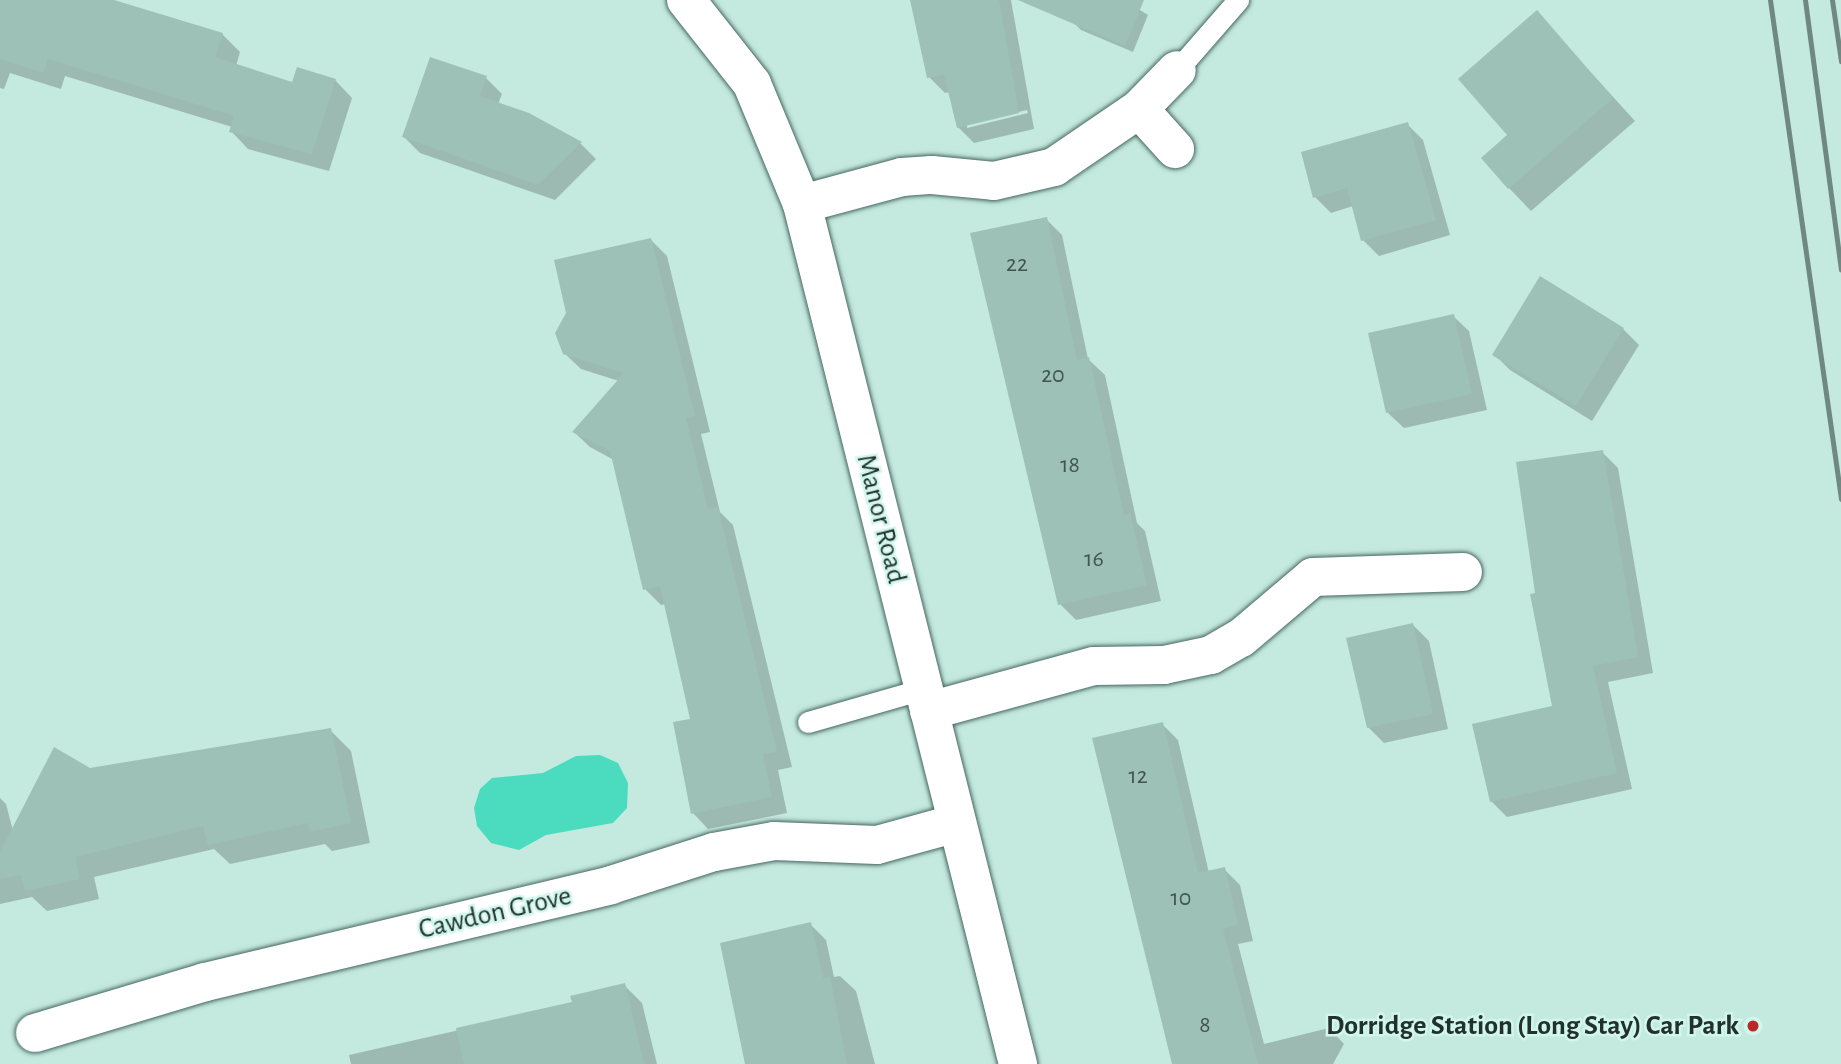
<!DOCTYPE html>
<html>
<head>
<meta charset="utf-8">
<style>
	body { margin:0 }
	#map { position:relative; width:1841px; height:1064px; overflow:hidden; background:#c4e9df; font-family:"Alegreya Sans",sans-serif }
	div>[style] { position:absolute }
	.water>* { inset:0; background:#4bdbbf }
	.shadow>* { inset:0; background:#0003 }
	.building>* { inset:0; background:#9dc1b7 }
	.roads { filter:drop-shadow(0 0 2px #46675f) drop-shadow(0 0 2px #46675f) }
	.lane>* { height:21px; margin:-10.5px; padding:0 10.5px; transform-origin:10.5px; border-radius:10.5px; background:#fff }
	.street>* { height:38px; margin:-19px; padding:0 19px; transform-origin:19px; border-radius:19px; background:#fff }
	.rail>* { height:5px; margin:-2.5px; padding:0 2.5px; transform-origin:2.5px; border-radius:2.5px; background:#708882 }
	.dots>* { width:19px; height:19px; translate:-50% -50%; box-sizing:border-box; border:4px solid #d1f7ed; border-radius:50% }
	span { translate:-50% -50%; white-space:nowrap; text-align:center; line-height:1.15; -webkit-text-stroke:5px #d1f7ed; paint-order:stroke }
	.number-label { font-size:24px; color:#425550 }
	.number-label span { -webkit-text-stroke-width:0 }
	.street-label { font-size:28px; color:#23312e }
	.poi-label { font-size:28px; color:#23312e; font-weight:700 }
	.right { translate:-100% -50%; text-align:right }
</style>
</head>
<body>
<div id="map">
	<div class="water">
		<i style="clip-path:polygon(600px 755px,618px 763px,628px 783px,627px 808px,613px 823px,546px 835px,519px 850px,491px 843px,477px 826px,474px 808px,480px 789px,492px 778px,543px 773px,576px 756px)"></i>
	</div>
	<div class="shadow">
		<i style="clip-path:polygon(0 0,108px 0,222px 34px,240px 52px,236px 66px,293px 84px,335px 80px,352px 98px,329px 171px,248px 149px,231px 131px,232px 127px,65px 76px,61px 89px,10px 73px,4px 89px,0 88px)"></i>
		<i style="clip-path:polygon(evenodd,912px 0,1011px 0,1034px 129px,974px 143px,958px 127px,950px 92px,945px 93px,929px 77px,912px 0,1027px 110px,1028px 113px,967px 128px,967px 124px,1027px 110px)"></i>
		<i style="clip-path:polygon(1082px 0,1124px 0,1148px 15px,1133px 52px,1081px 30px,1073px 22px)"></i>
		<i style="clip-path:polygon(1537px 13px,1635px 121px,1531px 211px,1509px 188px,1509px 135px)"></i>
		<i style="clip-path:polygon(486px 78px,502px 94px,498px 104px,528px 114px,581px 144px,596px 159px,555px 200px,420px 153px,404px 137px)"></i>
		<i style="clip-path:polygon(1407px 124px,1423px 140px,1450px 235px,1379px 256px,1363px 240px,1353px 206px,1331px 213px,1315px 197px)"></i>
		<i style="clip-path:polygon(1046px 219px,1062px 235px,1088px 359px,1105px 375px,1137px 523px,1145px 531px,1161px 601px,1076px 620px,1060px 604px)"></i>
		<i style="clip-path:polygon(651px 240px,667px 256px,710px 432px,701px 434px,720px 512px,733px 525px,792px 767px,778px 770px,787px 813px,708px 829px,693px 813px,692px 721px,666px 604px,661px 605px,645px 589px,614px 460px,590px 447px,574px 432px,619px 381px,581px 369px,564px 353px)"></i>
		<i style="clip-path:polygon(1541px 279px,1623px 329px,1639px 345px,1592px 421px,1510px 370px,1494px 354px)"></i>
		<i style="clip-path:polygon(1453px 316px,1469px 331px,1487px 410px,1404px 428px,1388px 413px)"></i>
		<i style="clip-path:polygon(1602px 452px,1618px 468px,1653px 673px,1608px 682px,1632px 789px,1507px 817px,1491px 801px,1554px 707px)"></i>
		<i style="clip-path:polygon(1413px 625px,1429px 641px,1448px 729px,1384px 743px,1368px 727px)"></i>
		<i style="clip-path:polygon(1162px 724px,1178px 740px,1209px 873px,1224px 869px,1240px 885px,1253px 941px,1238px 944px,1264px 1044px,1329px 1028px,1344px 1044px,1333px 1064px,1174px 1064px)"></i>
		<i style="clip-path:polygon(330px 730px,351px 751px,370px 843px,332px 851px,325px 844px,230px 864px,214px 849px,94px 877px,99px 899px,47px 911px,32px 897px,0 904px,0 798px,6px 804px,13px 831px,90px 769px)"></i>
		<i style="clip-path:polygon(810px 924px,826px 940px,834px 977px,840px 976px,856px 991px,875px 1064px,746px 1064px)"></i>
		<i style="clip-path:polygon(624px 985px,642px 1003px,657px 1064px,351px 1064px,349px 1055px,574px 1004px)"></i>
	</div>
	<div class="building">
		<i style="clip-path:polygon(0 0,114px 0,223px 33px,215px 57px,292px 82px,297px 67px,336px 79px,312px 154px,229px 132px,234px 116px,144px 88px,48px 59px,43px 73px,0 59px)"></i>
		<i style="clip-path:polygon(910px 0,999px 0,1019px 113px,957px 128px,944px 75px,927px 78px)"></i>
		<i style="clip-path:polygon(1018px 0,1144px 0,1125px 46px)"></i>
		<i style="clip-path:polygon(1537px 10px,1613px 98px,1508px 189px,1481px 158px,1507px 135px,1458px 79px)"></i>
		<i style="clip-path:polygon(430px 57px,487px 76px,480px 96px,529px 113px,582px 142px,538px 185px,402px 137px)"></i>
		<i style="clip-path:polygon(1408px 122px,1436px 220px,1361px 241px,1347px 188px,1313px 198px,1301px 152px)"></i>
		<i style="clip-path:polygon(1047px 217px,1077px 360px,1089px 357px,1124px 515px,1130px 513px,1147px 585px,1058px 605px,970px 233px)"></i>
		<i style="clip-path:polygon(651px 238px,695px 416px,686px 418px,708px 509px,718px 507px,777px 752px,763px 754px,772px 797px,691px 814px,673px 722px,690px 719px,660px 586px,643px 590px,610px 451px,572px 432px,624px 373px,563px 354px,555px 333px,566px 313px,554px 260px)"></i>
		<i style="clip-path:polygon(1540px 276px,1624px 328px,1576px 406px,1492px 355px)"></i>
		<i style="clip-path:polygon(1454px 314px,1472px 394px,1386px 413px,1368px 333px)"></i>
		<i style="clip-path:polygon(1603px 450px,1638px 657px,1593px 666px,1617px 773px,1490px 802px,1472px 724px,1552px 706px,1530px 594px,1535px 593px,1516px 462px)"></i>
		<i style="clip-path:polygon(1413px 623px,1433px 714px,1367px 728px,1346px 638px)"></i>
		<i style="clip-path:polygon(1163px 722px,1198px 873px,1225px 867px,1238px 925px,1223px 929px,1258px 1064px,1172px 1064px,1092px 738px)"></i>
		<i style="clip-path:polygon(331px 728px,351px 823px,310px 832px,308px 823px,208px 845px,203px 826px,75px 857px,80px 879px,25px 891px,21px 875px,0 879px,0 852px,54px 747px,90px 768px)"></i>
		<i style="clip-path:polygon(811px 922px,823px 978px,830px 976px,847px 1064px,745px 1064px,720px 943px)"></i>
		<i style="clip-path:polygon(625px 983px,644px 1064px,464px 1064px,456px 1028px,572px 1002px,570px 996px)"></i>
	</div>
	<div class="roads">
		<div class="lane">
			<i style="left:1177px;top:70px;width:93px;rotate:-48.9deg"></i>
			<i style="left:808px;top:722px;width:120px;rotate:-16deg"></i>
		</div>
		<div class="street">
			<i style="left:686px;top:0;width:107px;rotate:51.8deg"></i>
			<i style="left:752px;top:84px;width:130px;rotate:67.4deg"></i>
			<i style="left:802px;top:204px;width:887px;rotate:75.9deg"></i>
			<i style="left:1139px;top:109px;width:54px;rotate:48deg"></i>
			<i style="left:802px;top:204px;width:104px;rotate:-15.1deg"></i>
			<i style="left:902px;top:177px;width:30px;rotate:-4deg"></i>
			<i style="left:932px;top:175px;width:62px;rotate:5.5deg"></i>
			<i style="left:994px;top:181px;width:62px;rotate:-13.1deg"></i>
			<i style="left:1054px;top:167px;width:103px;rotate:-34.3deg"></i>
			<i style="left:1139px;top:109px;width:54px;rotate:-45.7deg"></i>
			<i style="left:929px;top:711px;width:171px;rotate:-15.3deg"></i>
			<i style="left:1094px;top:666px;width:70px;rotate:-0.8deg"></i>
			<i style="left:1164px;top:665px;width:48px;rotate:-12deg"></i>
			<i style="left:1211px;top:655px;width:34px;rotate:-30deg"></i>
			<i style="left:1241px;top:638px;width:94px;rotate:-40.3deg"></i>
			<i style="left:1313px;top:577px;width:150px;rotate:-1.9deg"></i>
			<i style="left:35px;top:1033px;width:177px;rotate:-16.7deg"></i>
			<i style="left:205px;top:982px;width:417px;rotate:-13.4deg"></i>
			<i style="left:611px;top:885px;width:108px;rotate:-17.8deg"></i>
			<i style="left:714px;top:852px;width:61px;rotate:-10.4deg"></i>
			<i style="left:774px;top:841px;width:103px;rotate:2.2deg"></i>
			<i style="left:877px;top:845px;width:83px;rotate:-15.4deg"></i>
		</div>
	</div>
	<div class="rail">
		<i style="left:1770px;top:0;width:504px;rotate:81.9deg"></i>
		<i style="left:1805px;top:0;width:272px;rotate:82.4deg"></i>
		<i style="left:1832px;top:0;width:62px;rotate:81.6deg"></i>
	</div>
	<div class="dots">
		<i style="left:1753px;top:1026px;background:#b82926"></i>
	</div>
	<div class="number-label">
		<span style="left:1017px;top:265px">22</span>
		<span style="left:1053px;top:376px">20</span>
		<span style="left:1070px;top:466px">18</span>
		<span style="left:1094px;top:560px">16</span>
		<span style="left:1138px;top:777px">12</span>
		<span style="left:1181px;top:899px">10</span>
		<span style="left:1205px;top:1026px">8</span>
	</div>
	<div class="street-label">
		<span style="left:881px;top:519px;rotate:76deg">Manor Road</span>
		<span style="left:495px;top:913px;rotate:-13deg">Cawdon Grove</span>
	</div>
	<div class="poi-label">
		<span class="right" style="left:1739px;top:1026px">Dorridge Station (Long Stay) Car Park</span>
	</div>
</div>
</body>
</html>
